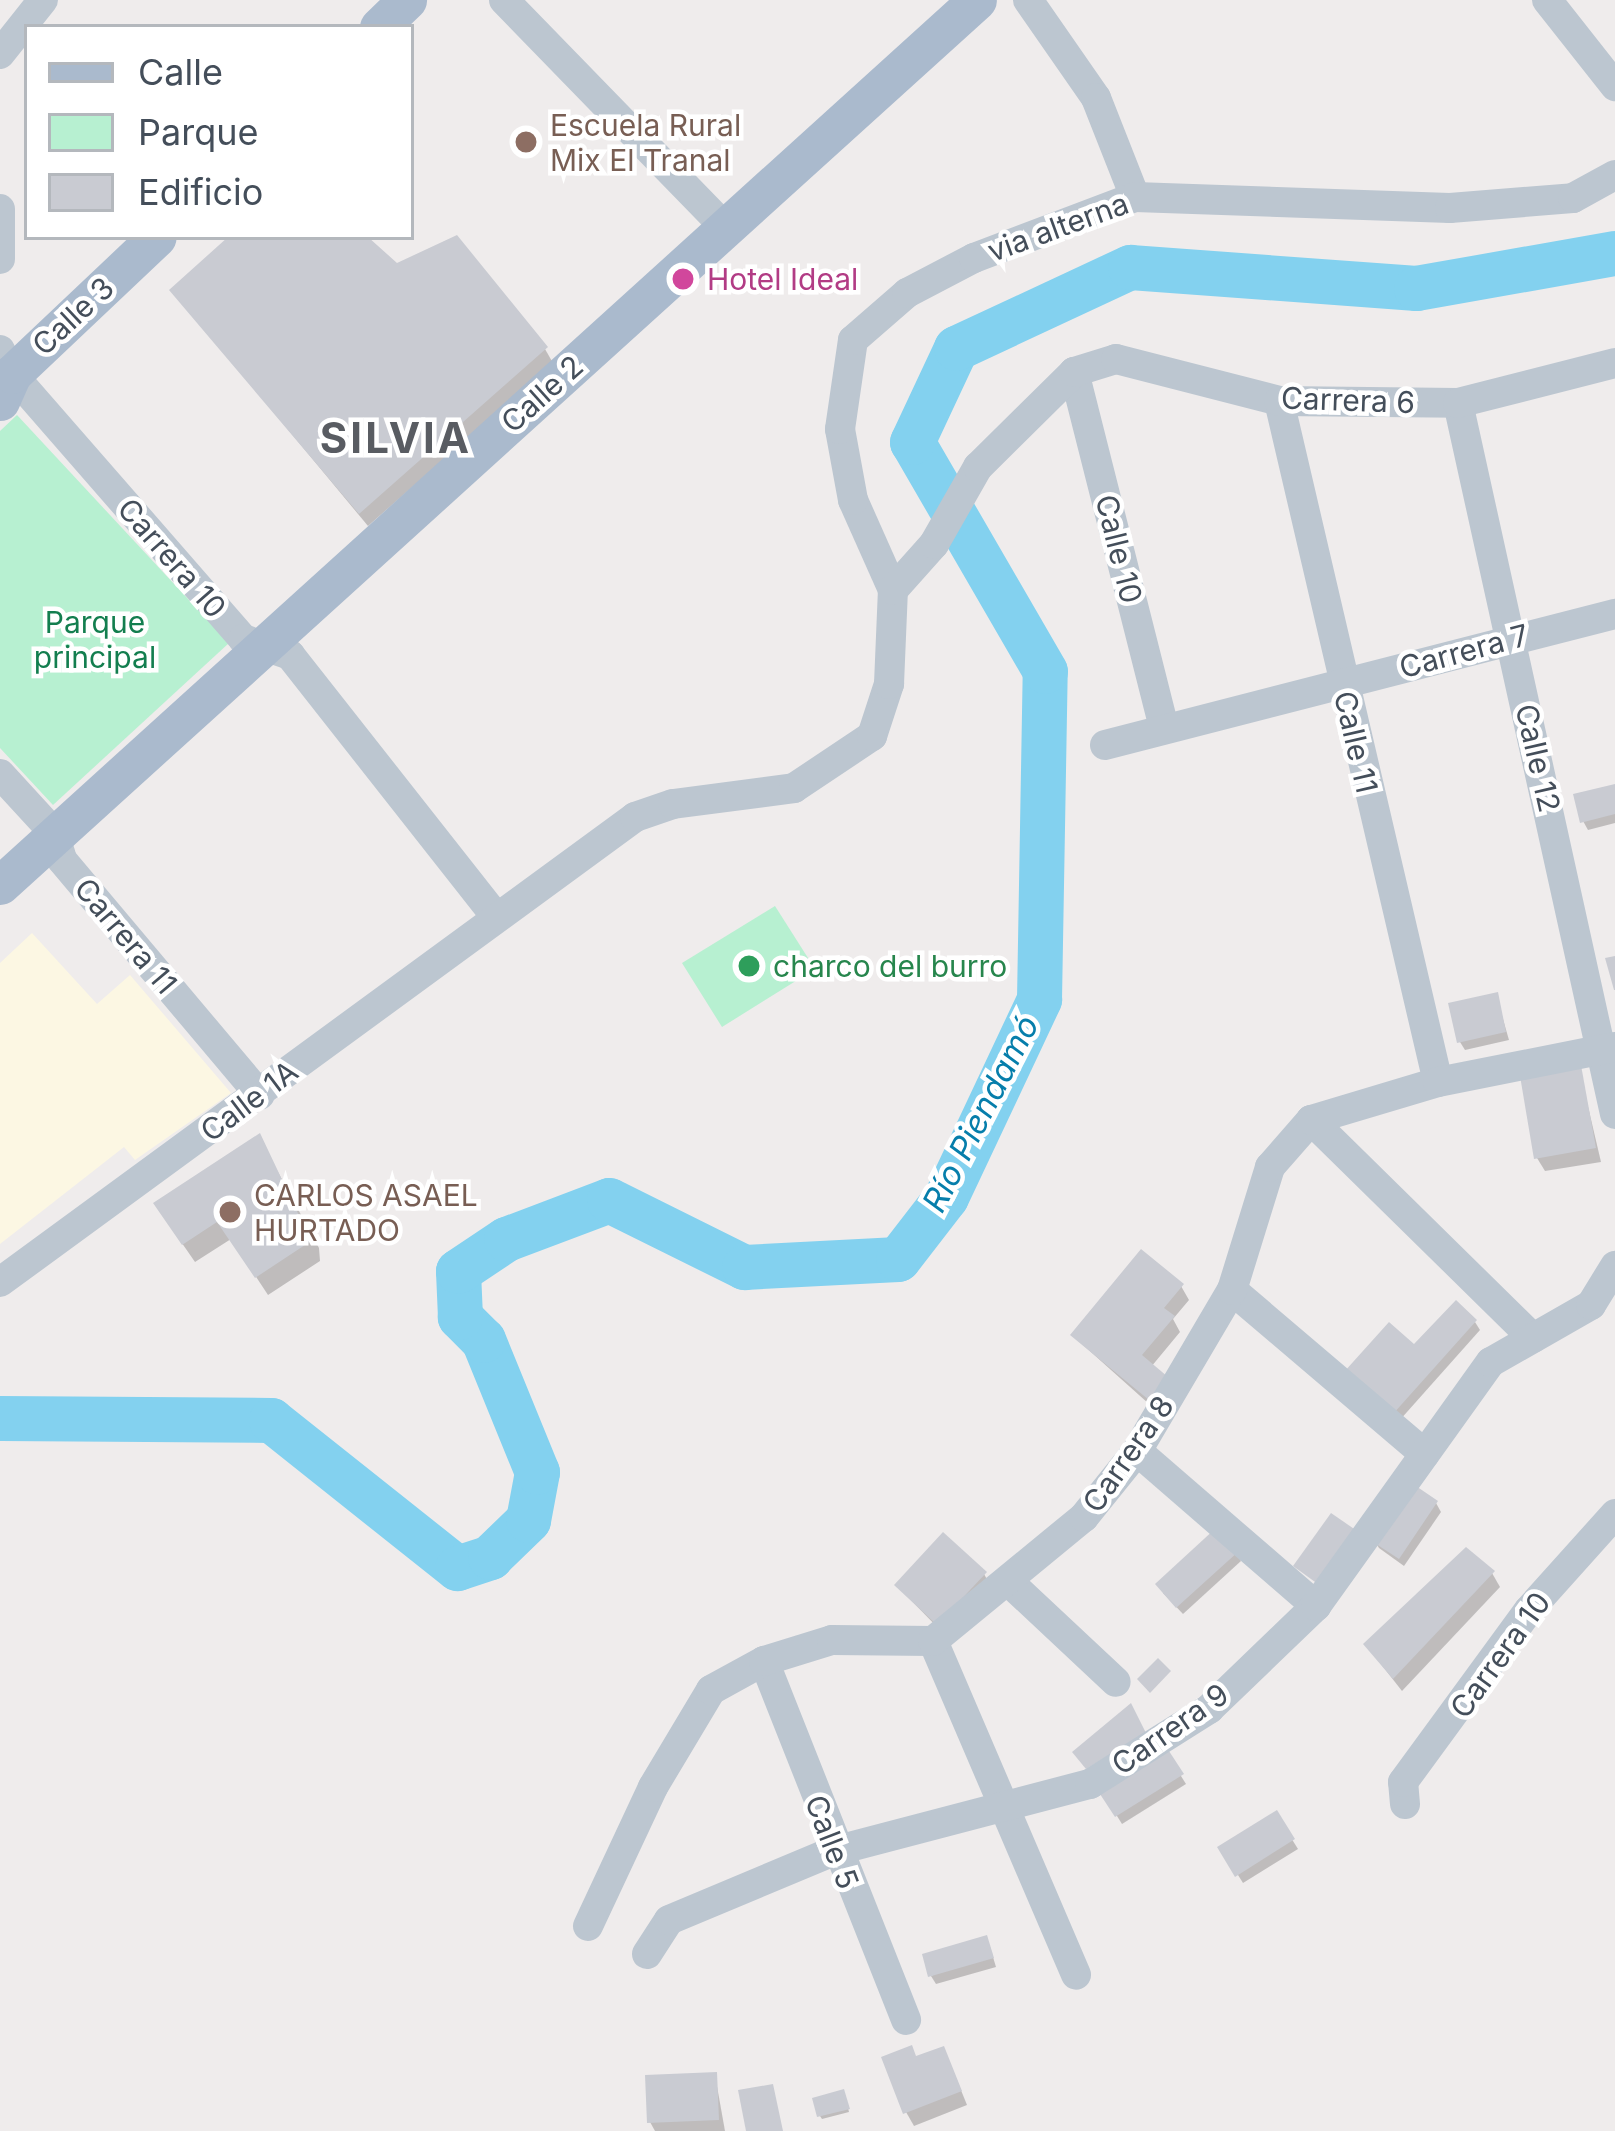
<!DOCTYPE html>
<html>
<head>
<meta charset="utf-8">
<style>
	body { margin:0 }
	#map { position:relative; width:1615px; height:2131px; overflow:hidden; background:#efecec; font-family:Inter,sans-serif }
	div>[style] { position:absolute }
	.commercial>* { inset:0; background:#fcf7e3 }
	.green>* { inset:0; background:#b7f0d1 }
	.shadow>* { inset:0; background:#0003 }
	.river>* { height:45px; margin:-22.5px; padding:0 22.5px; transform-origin:22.5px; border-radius:22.5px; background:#83d1ef }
	.building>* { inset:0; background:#c9cbd2 }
	.minor>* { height:30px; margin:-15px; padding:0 15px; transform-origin:15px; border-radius:15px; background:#bcc6d0 }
	.major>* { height:39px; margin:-19.5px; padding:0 19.5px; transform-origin:19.5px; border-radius:19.5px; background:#aabacd }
	.dots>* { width:33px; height:33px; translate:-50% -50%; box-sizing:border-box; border:6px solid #fff; border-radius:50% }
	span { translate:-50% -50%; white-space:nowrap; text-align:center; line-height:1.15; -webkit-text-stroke:9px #fff; paint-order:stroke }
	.education-label { font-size:30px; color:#785e54 }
	.left { translate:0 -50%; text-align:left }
	.street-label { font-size:30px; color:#444e5a }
	.hotel-label { font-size:30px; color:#b23c85 }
	.park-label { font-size:30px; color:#137e4f }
	.leisure-label { font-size:30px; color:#27864d }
	.water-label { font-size:33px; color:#067eab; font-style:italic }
	.district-label { font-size:42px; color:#595c62; font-weight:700; letter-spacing:3px }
	.legend { position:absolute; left:24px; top:24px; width:390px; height:216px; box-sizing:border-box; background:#fff; border:3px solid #b4b8bd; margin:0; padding:15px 21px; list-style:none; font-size:36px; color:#444e5a }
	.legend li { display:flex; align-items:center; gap:24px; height:60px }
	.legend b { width:60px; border:3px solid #b4b8bd }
</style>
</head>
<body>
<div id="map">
	<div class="commercial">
		<i style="clip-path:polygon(32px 933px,97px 1004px,130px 975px,231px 1093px,135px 1160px,124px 1147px,0 1244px,0 963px)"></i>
	</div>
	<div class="green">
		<i style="clip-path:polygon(17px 415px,229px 643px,53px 805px,0 748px,0 431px)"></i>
		<i style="clip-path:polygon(775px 906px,815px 969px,722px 1027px,682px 963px)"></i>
	</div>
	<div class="shadow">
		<i style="clip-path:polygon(233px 237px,345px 237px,545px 349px,553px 363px,368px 526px,173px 291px)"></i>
		<i style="clip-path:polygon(1615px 787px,1615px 823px,1588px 830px,1583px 821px)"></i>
		<i style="clip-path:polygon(1496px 995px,1509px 1040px,1465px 1050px,1460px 1042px)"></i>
		<i style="clip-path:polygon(1579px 1068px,1601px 1162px,1545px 1171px,1537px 1158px)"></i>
		<i style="clip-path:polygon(259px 1137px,319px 1248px,320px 1261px,268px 1295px,231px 1239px,195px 1262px,168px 1223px)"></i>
		<i style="clip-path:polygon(1181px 1286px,1189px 1300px,1173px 1319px,1180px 1332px,1151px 1367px,1158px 1412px,1073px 1336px)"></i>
		<i style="clip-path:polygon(1475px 1322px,1480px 1330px,1399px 1421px,1352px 1381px)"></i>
		<i style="clip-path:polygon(1436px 1503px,1441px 1512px,1404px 1566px,1379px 1548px,1374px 1540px)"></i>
		<i style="clip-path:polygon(1236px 1553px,1241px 1561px,1183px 1614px,1163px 1593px)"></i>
		<i style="clip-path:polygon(1492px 1573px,1500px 1587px,1402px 1691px,1366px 1645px)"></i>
		<i style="clip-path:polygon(984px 1574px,992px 1588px,947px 1637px,897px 1586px)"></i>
		<i style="clip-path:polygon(1166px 1752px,1186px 1784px,1122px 1824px,1102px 1792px)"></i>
		<i style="clip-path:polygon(1276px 1814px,1298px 1849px,1243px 1883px,1221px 1848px)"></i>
		<i style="clip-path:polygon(990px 1947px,996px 1967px,936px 1984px,931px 1976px)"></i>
		<i style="clip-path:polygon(916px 2059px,950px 2063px,967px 2105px,914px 2126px,906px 2112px)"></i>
		<i style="clip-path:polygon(715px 2075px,725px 2131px,655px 2131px,650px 2122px)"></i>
		<i style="clip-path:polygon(845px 2096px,849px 2112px,822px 2119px,820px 2116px)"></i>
	</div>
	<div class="river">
		<i style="left:0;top:1418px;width:271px;rotate:0.4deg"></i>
		<i style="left:271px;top:1420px;width:238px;rotate:38.5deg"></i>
		<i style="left:457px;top:1568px;width:35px;rotate:-18deg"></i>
		<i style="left:490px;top:1557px;width:53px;rotate:-44.2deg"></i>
		<i style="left:528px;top:1520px;width:49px;rotate:-79.4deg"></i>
		<i style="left:537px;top:1472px;width:143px;rotate:-112.2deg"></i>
		<i style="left:483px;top:1340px;width:33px;rotate:-135deg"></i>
		<i style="left:460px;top:1317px;width:46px;rotate:-92.5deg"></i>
		<i style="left:458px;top:1271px;width:58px;rotate:-33.7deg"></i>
		<i style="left:506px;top:1239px;width:110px;rotate:-20.7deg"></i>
		<i style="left:609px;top:1200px;width:151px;rotate:26.4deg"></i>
		<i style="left:744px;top:1267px;width:154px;rotate:-3deg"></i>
		<i style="left:898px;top:1259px;width:78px;rotate:-52.3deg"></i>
		<i style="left:946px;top:1197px;width:219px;rotate:-64.8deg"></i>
		<i style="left:1039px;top:999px;width:328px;rotate:-89deg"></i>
		<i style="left:1045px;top:671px;width:265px;rotate:-120.1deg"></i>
		<i style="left:912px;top:442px;width:104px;rotate:-64.9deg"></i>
		<i style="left:956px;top:348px;width:192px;rotate:-25deg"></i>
		<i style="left:1130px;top:267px;width:287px;rotate:4.2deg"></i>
		<i style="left:1416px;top:288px;width:202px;rotate:-10deg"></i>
	</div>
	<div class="building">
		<i style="clip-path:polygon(457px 235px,548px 347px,359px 514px,169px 290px,228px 237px,368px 237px,397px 263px)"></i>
		<i style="clip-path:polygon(1615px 784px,1615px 814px,1580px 823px,1573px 794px)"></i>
		<i style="clip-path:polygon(1615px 956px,1615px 990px,1614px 990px,1605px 958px)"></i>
		<i style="clip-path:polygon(1498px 992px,1506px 1032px,1457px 1043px,1448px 1003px)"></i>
		<i style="clip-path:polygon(1581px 1065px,1596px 1148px,1534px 1159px,1520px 1076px)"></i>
		<i style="clip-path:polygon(260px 1133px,311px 1241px,255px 1278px,217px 1222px,182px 1245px,153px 1203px)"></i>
		<i style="clip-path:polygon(1141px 1249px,1184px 1284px,1164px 1308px,1175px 1316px,1142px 1355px,1168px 1377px,1149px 1400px,1070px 1335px)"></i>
		<i style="clip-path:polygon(1456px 1300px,1477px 1320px,1393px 1414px,1344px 1372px,1389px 1322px,1414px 1344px)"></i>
		<i style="clip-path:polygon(1410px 1482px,1438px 1501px,1399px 1559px,1370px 1540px)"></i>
		<i style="clip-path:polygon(1331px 1513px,1360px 1533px,1322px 1587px,1293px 1566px)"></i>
		<i style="clip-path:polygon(1217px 1527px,1239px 1551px,1176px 1608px,1155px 1584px)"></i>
		<i style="clip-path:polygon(943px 1532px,987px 1572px,937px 1625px,894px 1585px)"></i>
		<i style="clip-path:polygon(1466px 1547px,1495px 1571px,1393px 1679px,1363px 1644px)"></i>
		<i style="clip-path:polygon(1158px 1658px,1171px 1671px,1150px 1693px,1137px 1679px)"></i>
		<i style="clip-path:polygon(1131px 1703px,1146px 1733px,1086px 1769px,1072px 1752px)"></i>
		<i style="clip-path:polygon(1167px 1748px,1184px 1774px,1115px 1817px,1098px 1791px)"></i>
		<i style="clip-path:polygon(1277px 1810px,1295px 1839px,1235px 1877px,1217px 1847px)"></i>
		<i style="clip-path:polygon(987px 1935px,994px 1958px,928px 1977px,922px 1954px)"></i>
		<i style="clip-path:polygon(912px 2045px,916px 2056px,944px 2046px,962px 2091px,903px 2114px,881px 2057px)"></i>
		<i style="clip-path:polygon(717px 2072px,719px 2120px,647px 2123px,645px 2075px)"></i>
		<i style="clip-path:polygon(773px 2084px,783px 2131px,746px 2131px,738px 2090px)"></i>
		<i style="clip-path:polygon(844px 2089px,850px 2109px,817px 2117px,812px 2098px)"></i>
	</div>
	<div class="minor">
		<i style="left:504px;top:0;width:318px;rotate:45.8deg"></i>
		<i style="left:1028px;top:0;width:119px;rotate:55.2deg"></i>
		<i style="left:1096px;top:98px;width:106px;rotate:68.5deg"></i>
		<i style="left:1547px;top:0;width:110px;rotate:51.7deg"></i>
		<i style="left:0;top:54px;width:69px;rotate:-51.5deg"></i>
		<i style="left:0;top:209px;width:50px;rotate:90deg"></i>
		<i style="left:0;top:350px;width:27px;rotate:63deg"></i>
		<i style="left:12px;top:374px;width:352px;rotate:48.9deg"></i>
		<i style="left:243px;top:639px;width:50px;rotate:18.8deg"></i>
		<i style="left:290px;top:655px;width:330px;rotate:51.8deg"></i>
		<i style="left:1074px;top:372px;width:366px;rotate:75.8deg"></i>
		<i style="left:1279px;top:401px;width:699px;rotate:76.86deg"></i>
		<i style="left:1458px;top:403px;width:728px;rotate:77.55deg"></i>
		<i style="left:893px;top:590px;width:98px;rotate:-114deg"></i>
		<i style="left:853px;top:500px;width:72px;rotate:-100.4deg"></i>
		<i style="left:840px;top:429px;width:90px;rotate:-81.7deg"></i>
		<i style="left:853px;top:340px;width:72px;rotate:-41deg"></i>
		<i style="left:907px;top:293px;width:76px;rotate:-27.6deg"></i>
		<i style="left:974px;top:258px;width:172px;rotate:-20.8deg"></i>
		<i style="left:1135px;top:197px;width:315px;rotate:2deg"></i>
		<i style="left:1450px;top:208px;width:123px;rotate:-4.6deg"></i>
		<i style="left:1573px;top:198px;width:48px;rotate:-28.7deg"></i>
		<i style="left:1105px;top:745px;width:527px;rotate:-14.41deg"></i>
		<i style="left:0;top:774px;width:80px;rotate:47.5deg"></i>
		<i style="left:54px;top:833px;width:28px;rotate:73deg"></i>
		<i style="left:62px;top:860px;width:307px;rotate:49.9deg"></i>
		<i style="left:1311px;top:1120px;width:311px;rotate:44.5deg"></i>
		<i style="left:0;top:1282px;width:787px;rotate:-36.21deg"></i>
		<i style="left:635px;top:817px;width:40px;rotate:-18.9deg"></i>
		<i style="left:673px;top:804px;width:122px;rotate:-7.5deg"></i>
		<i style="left:794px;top:788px;width:94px;rotate:-33.7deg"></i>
		<i style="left:872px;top:736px;width:55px;rotate:-71.9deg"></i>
		<i style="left:889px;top:684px;width:94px;rotate:-87.6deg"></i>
		<i style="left:893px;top:590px;width:62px;rotate:-48.3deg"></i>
		<i style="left:934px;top:544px;width:89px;rotate:-60.3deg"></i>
		<i style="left:978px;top:467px;width:135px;rotate:-44.7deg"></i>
		<i style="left:1074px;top:372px;width:44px;rotate:-17.2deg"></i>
		<i style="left:1116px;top:359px;width:168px;rotate:14.4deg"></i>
		<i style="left:1279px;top:401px;width:179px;rotate:0.6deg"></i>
		<i style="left:1458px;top:403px;width:162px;rotate:-14.3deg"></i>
		<i style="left:1232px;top:1290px;width:253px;rotate:40.4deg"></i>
		<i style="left:1137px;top:1451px;width:237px;rotate:40.9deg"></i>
		<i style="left:1009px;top:1582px;width:146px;rotate:43.1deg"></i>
		<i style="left:933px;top:1641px;width:363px;rotate:66.8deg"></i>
		<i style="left:764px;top:1661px;width:386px;rotate:68.4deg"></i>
		<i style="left:1405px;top:1804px;width:22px;rotate:-95deg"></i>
		<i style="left:1403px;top:1782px;width:213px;rotate:-53.8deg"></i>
		<i style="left:1529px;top:1610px;width:129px;rotate:-48.1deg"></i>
		<i style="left:588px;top:1926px;width:153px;rotate:-64.9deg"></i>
		<i style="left:653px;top:1787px;width:113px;rotate:-59.1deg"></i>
		<i style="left:711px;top:1690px;width:60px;rotate:-28.7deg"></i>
		<i style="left:764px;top:1661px;width:71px;rotate:-17.2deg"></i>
		<i style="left:832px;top:1640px;width:101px;rotate:0.6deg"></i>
		<i style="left:933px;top:1641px;width:195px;rotate:-39.4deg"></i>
		<i style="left:1084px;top:1517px;width:85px;rotate:-51.2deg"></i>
		<i style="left:1137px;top:1451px;width:187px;rotate:-59.5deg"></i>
		<i style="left:1232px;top:1290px;width:129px;rotate:-72.8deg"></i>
		<i style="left:1270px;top:1167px;width:62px;rotate:-48.9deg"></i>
		<i style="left:1311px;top:1120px;width:133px;rotate:-16.7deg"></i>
		<i style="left:1438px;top:1082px;width:180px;rotate:-11.2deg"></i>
		<i style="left:647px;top:1954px;width:40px;rotate:-57.1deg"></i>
		<i style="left:669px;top:1920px;width:179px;rotate:-22.7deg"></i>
		<i style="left:834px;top:1851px;width:265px;rotate:-14.7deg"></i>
		<i style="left:1090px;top:1784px;width:141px;rotate:-32.2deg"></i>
		<i style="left:1209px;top:1709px;width:149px;rotate:-43.9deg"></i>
		<i style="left:1316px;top:1606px;width:300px;rotate:-54.4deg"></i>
		<i style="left:1491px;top:1362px;width:115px;rotate:-29.7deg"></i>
		<i style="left:1591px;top:1305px;width:46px;rotate:-58.4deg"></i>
	</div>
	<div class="major">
		<i style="left:379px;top:27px;width:39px;rotate:-44deg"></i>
		<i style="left:0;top:401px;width:30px;rotate:-66deg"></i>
		<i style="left:12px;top:374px;width:199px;rotate:-43.4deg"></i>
		<i style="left:0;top:885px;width:1318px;rotate:-42.17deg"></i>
	</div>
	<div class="dots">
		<i style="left:526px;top:142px;background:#8d6e63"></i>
		<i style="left:683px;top:279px;background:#d1479c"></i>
		<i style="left:749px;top:966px;background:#2e9e5b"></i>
		<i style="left:230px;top:1212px;background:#8d6e63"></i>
	</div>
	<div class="education-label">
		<span class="left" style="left:550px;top:142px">Escuela Rural<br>Mix El Tranal</span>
		<span class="left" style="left:254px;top:1212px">CARLOS ASAEL<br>HURTADO</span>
	</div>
	<div class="street-label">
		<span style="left:1058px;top:227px;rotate:-20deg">via alterna</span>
		<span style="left:73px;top:316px;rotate:-43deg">Calle 3</span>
		<span style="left:542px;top:394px;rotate:-42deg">Calle 2</span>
		<span style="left:1348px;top:400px;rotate:2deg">Carrera 6</span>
		<span style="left:1119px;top:549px;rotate:76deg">Calle 10</span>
		<span style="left:172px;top:558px;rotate:49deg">Carrera 10</span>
		<span style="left:1464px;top:651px;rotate:-15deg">Carrera 7</span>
		<span style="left:1356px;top:742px;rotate:77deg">Calle 11</span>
		<span style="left:1538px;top:758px;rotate:77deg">Calle 12</span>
		<span style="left:126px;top:936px;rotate:50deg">Carrera 11</span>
		<span style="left:249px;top:1101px;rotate:-37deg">Calle 1A</span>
		<span style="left:1128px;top:1454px;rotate:-55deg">Carrera 8</span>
		<span style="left:1500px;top:1655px;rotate:-54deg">Carrera 10</span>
		<span style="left:1170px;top:1729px;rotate:-35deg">Carrera 9</span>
		<span style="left:832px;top:1842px;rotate:69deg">Calle 5</span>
	</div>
	<div class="hotel-label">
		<span class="left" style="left:707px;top:279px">Hotel Ideal</span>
	</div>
	<div class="park-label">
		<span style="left:95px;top:639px">Parque<br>principal</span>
	</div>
	<div class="leisure-label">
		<span class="left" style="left:773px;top:966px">charco del burro</span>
	</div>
	<div class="water-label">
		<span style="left:981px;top:1114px;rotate:-63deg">Río Piendamó</span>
	</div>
	<div class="district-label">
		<span style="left:396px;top:438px">SILVIA</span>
	</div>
	<ul class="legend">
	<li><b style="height:15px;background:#aabacd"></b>Calle</li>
	<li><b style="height:33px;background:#b7f0d1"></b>Parque</li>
	<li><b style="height:33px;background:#c9cbd2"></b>Edificio</li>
	</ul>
</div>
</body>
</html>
